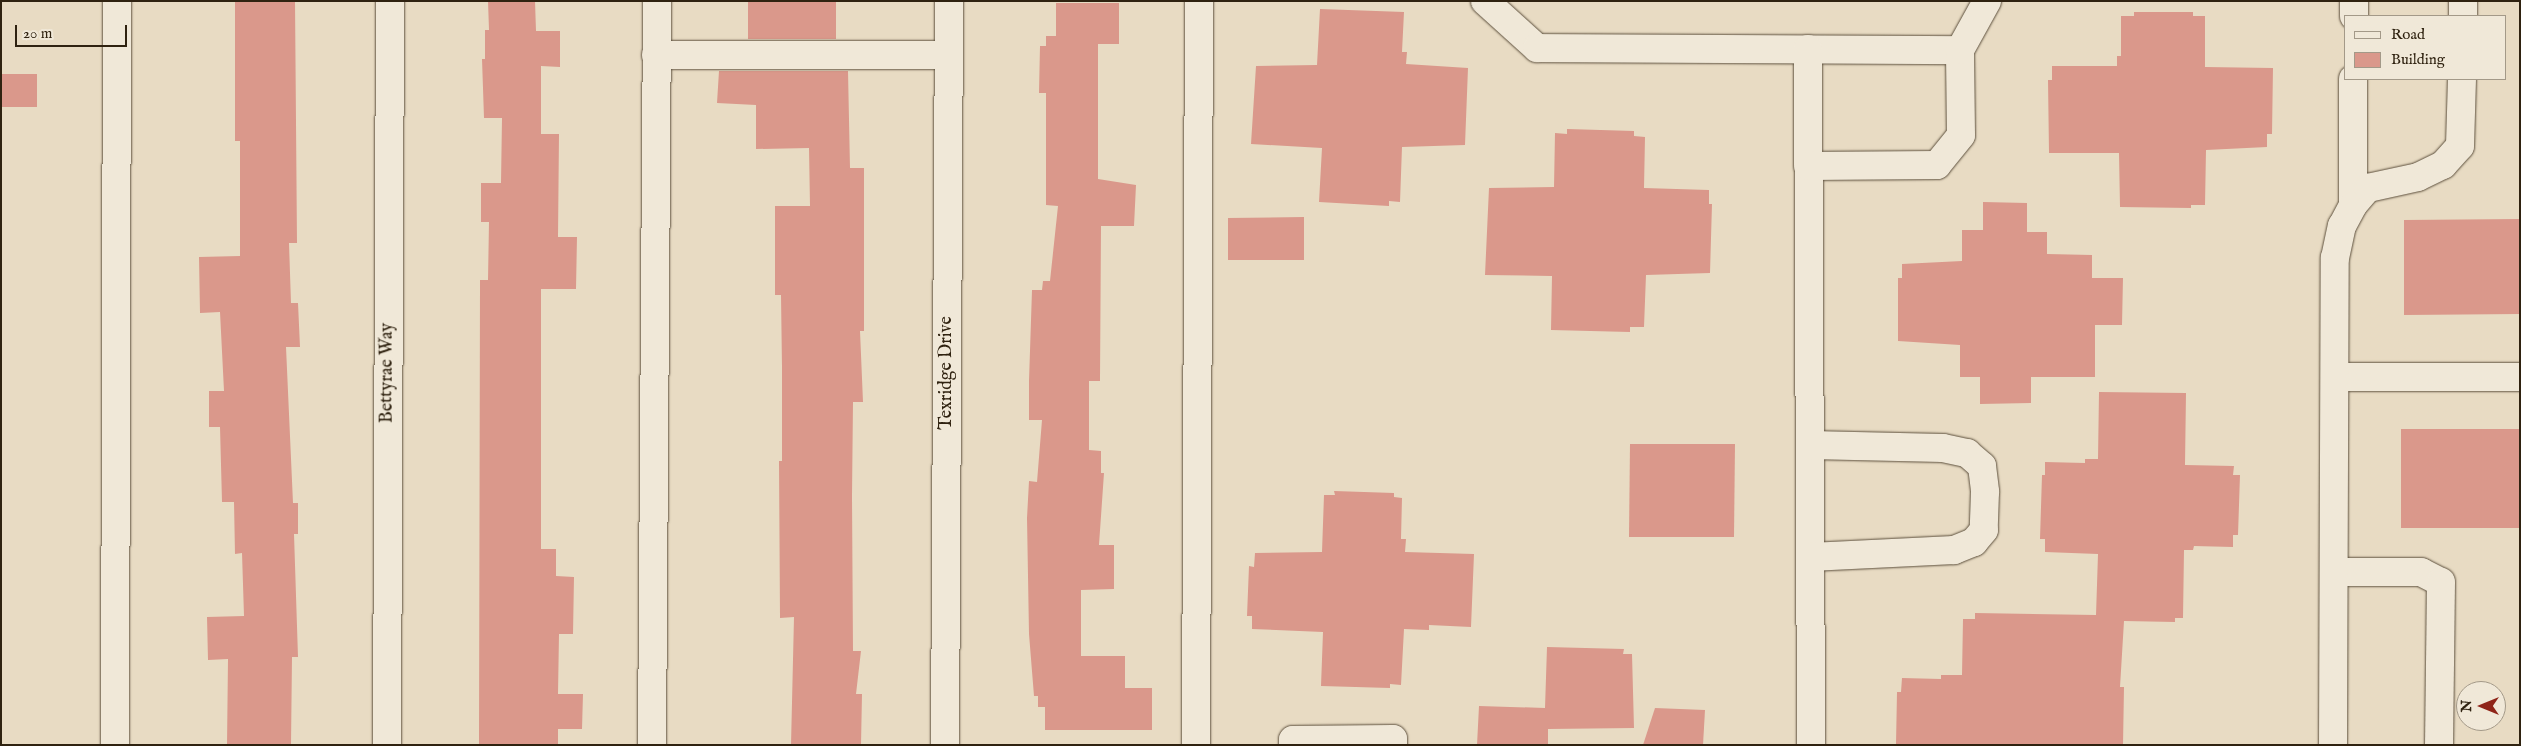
<!DOCTYPE html>
<html>
<head>
<meta charset="utf-8">
<style>
	body { margin:0 }
	#map { position:relative; width:2521px; height:746px; overflow:hidden; background:#e8dbc3; font-family:"IM FELL English",serif }
	div>[style] { position:absolute }
	.building>* { inset:0; background:#da988b }
	.roads { filter:drop-shadow(0 0 1px #5d503d) drop-shadow(0 0 1px #5d503d) }
	.minor>* { height:28px; margin:-14px; padding:0 14px; transform-origin:14px; border-radius:14px; background:#f0e8d8 }
	span { translate:-50% -50%; white-space:nowrap; text-align:center; line-height:1.15; -webkit-text-stroke:4.5px #f0e8d8; paint-order:stroke }
	.street-label { font-size:18px; color:#2f2210 }
	.frame { position:absolute; inset:0; border:2px solid #2f2210; pointer-events:none }
	.legend { position:absolute; left:2344px; top:15px; width:162px; height:65px; box-sizing:border-box; background:#f0e8d8; border:1px solid #a39988; margin:0; padding:6px 9px; list-style:none; font-size:15px; color:#2f2210 }
	.legend li { display:flex; align-items:center; gap:10px; height:25px }
	.legend b { width:25px; border:1px solid #a39988 }
	.north { position:absolute; left:2456px; top:681px; width:50px; height:50px; box-sizing:border-box; background:#f0e8d8; border:1px solid #a39988; border-radius:50%; rotate:270deg; font-size:14px; font-weight:700; line-height:20px; text-align:center; color:#2f2210 }
	.north::after { content:''; display:block; margin:auto; width:18px; height:22px; background:#8f2418; clip-path:polygon(50% 0,100% 100%,50% 72%,0 100%) }
	.scale { position:absolute; left:15px; top:25px; width:112px; height:22px; box-sizing:border-box; border:2px solid #2f2210; border-top:0; padding-left:6px; font-size:15px; line-height:18px; white-space:nowrap; color:#2f2210; -webkit-text-stroke:4px #f0e8d8; paint-order:stroke }
</style>
</head>
<body>
<div id="map">
	<div class="building">
		<i style="clip-path:polygon(235px 1px,295px 1px,297px 243px,289px 243px,291px 303px,298px 303px,300px 347px,286px 347px,293px 503px,298px 503px,298px 534px,294px 534px,298px 657px,292px 657px,291px 745px,227px 745px,228px 659px,208px 660px,207px 617px,244px 616px,242px 553px,235px 554px,234px 502px,222px 502px,220px 427px,209px 427px,209px 391px,224px 391px,220px 312px,200px 313px,199px 257px,240px 256px,240px 141px,235px 141px)"></i>
		<i style="clip-path:polygon(488px 1px,535px 1px,536px 31px,560px 31px,560px 67px,541px 66px,541px 134px,559px 134px,558px 237px,577px 237px,576px 289px,541px 289px,541px 549px,556px 549px,556px 576px,574px 577px,573px 634px,559px 634px,558px 694px,583px 694px,582px 729px,558px 729px,558px 745px,479px 745px,480px 280px,488px 280px,489px 222px,481px 222px,481px 183px,501px 183px,502px 118px,484px 118px,482px 59px,485px 59px,485px 30px,489px 30px)"></i>
		<i style="clip-path:polygon(748px 1px,836px 1px,836px 39px,748px 39px)"></i>
		<i style="clip-path:polygon(1056px 3px,1119px 3px,1119px 44px,1098px 44px,1098px 179px,1136px 185px,1134px 226px,1101px 226px,1100px 381px,1089px 381px,1089px 450px,1101px 451px,1101px 473px,1104px 473px,1099px 545px,1114px 545px,1114px 589px,1081px 590px,1081px 656px,1125px 656px,1125px 688px,1152px 688px,1152px 730px,1045px 730px,1045px 707px,1038px 707px,1038px 696px,1034px 696px,1029px 634px,1027px 518px,1029px 481px,1037px 482px,1042px 420px,1029px 420px,1029px 381px,1032px 290px,1042px 290px,1043px 281px,1050px 281px,1058px 206px,1046px 205px,1046px 93px,1039px 93px,1040px 46px,1046px 46px,1046px 36px,1056px 36px)"></i>
		<i style="clip-path:polygon(1320px 9px,1404px 12px,1402px 52px,1407px 52px,1406px 64px,1468px 68px,1465px 145px,1402px 147px,1400px 202px,1389px 201px,1389px 206px,1319px 202px,1322px 148px,1251px 144px,1256px 66px,1317px 65px)"></i>
		<i style="clip-path:polygon(2134px 12px,2193px 12px,2193px 16px,2205px 16px,2205px 67px,2273px 68px,2272px 134px,2267px 134px,2267px 147px,2206px 150px,2205px 205px,2191px 205px,2191px 208px,2120px 207px,2119px 153px,2049px 153px,2048px 80px,2052px 80px,2052px 66px,2117px 66px,2117px 56px,2121px 56px,2121px 16px,2134px 16px)"></i>
		<i style="clip-path:polygon(719px 71px,848px 71px,850px 168px,864px 168px,864px 331px,860px 331px,863px 402px,853px 402px,852px 496px,853px 651px,861px 651px,856px 694px,862px 694px,861px 745px,791px 745px,794px 617px,780px 618px,779px 461px,782px 461px,782px 368px,781px 295px,775px 295px,775px 206px,810px 206px,809px 148px,756px 149px,756px 105px,717px 103px)"></i>
		<i style="clip-path:polygon(1px 74px,37px 74px,37px 107px,1px 107px)"></i>
		<i style="clip-path:polygon(1567px 129px,1634px 131px,1634px 136px,1645px 137px,1644px 188px,1709px 190px,1709px 204px,1712px 204px,1710px 273px,1646px 275px,1644px 327px,1630px 327px,1630px 332px,1551px 330px,1552px 276px,1485px 275px,1489px 188px,1554px 187px,1555px 133px,1567px 134px)"></i>
		<i style="clip-path:polygon(1983px 202px,2027px 203px,2027px 232px,2047px 232px,2047px 254px,2092px 255px,2092px 278px,2123px 278px,2122px 325px,2095px 325px,2095px 377px,2031px 377px,2031px 403px,1980px 404px,1980px 377px,1960px 377px,1960px 345px,1898px 341px,1898px 278px,1902px 278px,1902px 264px,1962px 261px,1962px 230px,1983px 230px)"></i>
		<i style="clip-path:polygon(1304px 217px,1304px 260px,1228px 260px,1228px 218px)"></i>
		<i style="clip-path:polygon(2520px 219px,2520px 314px,2404px 315px,2404px 220px)"></i>
		<i style="clip-path:polygon(2099px 392px,2186px 393px,2185px 465px,2234px 466px,2233px 475px,2240px 475px,2238px 535px,2233px 535px,2233px 547px,2194px 546px,2193px 550px,2184px 550px,2183px 618px,2175px 618px,2175px 622px,2124px 621px,2120px 687px,2124px 687px,2123px 745px,1896px 744px,1897px 692px,1901px 692px,1902px 678px,1941px 679px,1941px 675px,1962px 675px,1963px 619px,1975px 619px,1975px 613px,2096px 615px,2098px 554px,2045px 552px,2045px 539px,2040px 539px,2042px 475px,2045px 475px,2045px 462px,2085px 463px,2085px 459px,2098px 459px)"></i>
		<i style="clip-path:polygon(2401px 429px,2520px 429px,2520px 528px,2401px 528px)"></i>
		<i style="clip-path:polygon(1630px 444px,1735px 444px,1734px 537px,1629px 537px)"></i>
		<i style="clip-path:polygon(1334px 491px,1394px 493px,1394px 497px,1402px 498px,1401px 539px,1406px 539px,1405px 552px,1474px 554px,1471px 627px,1429px 625px,1429px 630px,1404px 629px,1401px 685px,1390px 684px,1390px 688px,1321px 686px,1323px 632px,1252px 629px,1252px 616px,1247px 616px,1249px 566px,1254px 567px,1255px 553px,1322px 552px,1324px 495px,1335px 495px)"></i>
		<i style="clip-path:polygon(1547px 647px,1624px 649px,1623px 654px,1632px 654px,1634px 728px,1548px 729px,1548px 745px,1477px 745px,1479px 706px,1545px 708px)"></i>
		<i style="clip-path:polygon(1655px 708px,1705px 710px,1703px 745px,1643px 745px)"></i>
	</div>
	<div class="roads">
		<div class="minor">
			<i style="left:1485px;top:1px;width:70px;rotate:42.1deg"></i>
			<i style="left:1537px;top:48px;width:423px;rotate:0.3deg"></i>
			<i style="left:2354px;top:16px;width:15px;rotate:-90deg"></i>
			<i style="left:2463px;top:16px;width:15px;rotate:-90deg"></i>
			<i style="left:1808px;top:49px;width:696px;rotate:89.75deg"></i>
			<i style="left:656px;top:55px;width:293px"></i>
			<i style="left:1808px;top:166px;width:129px;rotate:-0.4deg"></i>
			<i style="left:1937px;top:165px;width:38px;rotate:-51deg"></i>
			<i style="left:1961px;top:135px;width:85px;rotate:-90.7deg"></i>
			<i style="left:1960px;top:50px;width:56px;rotate:-61.1deg"></i>
			<i style="left:2353px;top:205px;width:126px;rotate:-90deg"></i>
			<i style="left:2335px;top:377px;width:185px"></i>
			<i style="left:1810px;top:445px;width:133px;rotate:1.3deg"></i>
			<i style="left:1943px;top:448px;width:25px;rotate:12deg"></i>
			<i style="left:1967px;top:453px;width:20px;rotate:41deg"></i>
			<i style="left:1982px;top:466px;width:26px;rotate:83deg"></i>
			<i style="left:1985px;top:492px;width:38px;rotate:92deg"></i>
			<i style="left:1984px;top:530px;width:16px;rotate:130deg"></i>
			<i style="left:1974px;top:542px;width:22px;rotate:158deg"></i>
			<i style="left:1954px;top:550px;width:144px;rotate:177.2deg"></i>
			<i style="left:2334px;top:572px;width:87px"></i>
			<i style="left:2421px;top:572px;width:22px;rotate:27deg"></i>
			<i style="left:2441px;top:582px;width:163px;rotate:90.7deg"></i>
			<i style="left:115px;top:745px;width:744px;rotate:-89.85deg"></i>
			<i style="left:387px;top:745px;width:744px;rotate:-89.77deg"></i>
			<i style="left:652px;top:745px;width:744px;rotate:-89.61deg"></i>
			<i style="left:945px;top:745px;width:744px;rotate:-89.69deg"></i>
			<i style="left:1196px;top:745px;width:744px;rotate:-89.77deg"></i>
			<i style="left:1293px;top:745px;width:5px;rotate:-90deg"></i>
			<i style="left:1293px;top:740px;width:100px;rotate:-0.6deg"></i>
			<i style="left:1393px;top:739px;width:6px;rotate:90deg"></i>
			<i style="left:2333px;top:745px;width:487px;rotate:-89.8deg"></i>
			<i style="left:2335px;top:258px;width:33px;rotate:-78deg"></i>
			<i style="left:2342px;top:226px;width:24px;rotate:-62deg"></i>
			<i style="left:2353px;top:205px;width:23px;rotate:-49deg"></i>
			<i style="left:2368px;top:188px;width:51px;rotate:-12.4deg"></i>
			<i style="left:2418px;top:177px;width:28px;rotate:-26deg"></i>
			<i style="left:2443px;top:165px;width:25px;rotate:-48deg"></i>
			<i style="left:2460px;top:146px;width:67px;rotate:-88.3deg"></i>
		</div>
	</div>
	<div class="street-label">
		<span style="left:388px;top:373px;rotate:-90deg">Bettyrae Way</span>
		<span style="left:947px;top:373px;rotate:-90deg">Texridge Drive</span>
	</div>
	<div class="frame"></div>
	<ul class="legend">
	<li><b style="height:6px;background:#f0e8d8"></b>Road</li>
	<li><b style="height:14px;background:#da988b"></b>Building</li>
	</ul>
	<div class="north">N</div>
	<div class="scale">20 m</div>
</div>
</body>
</html>
